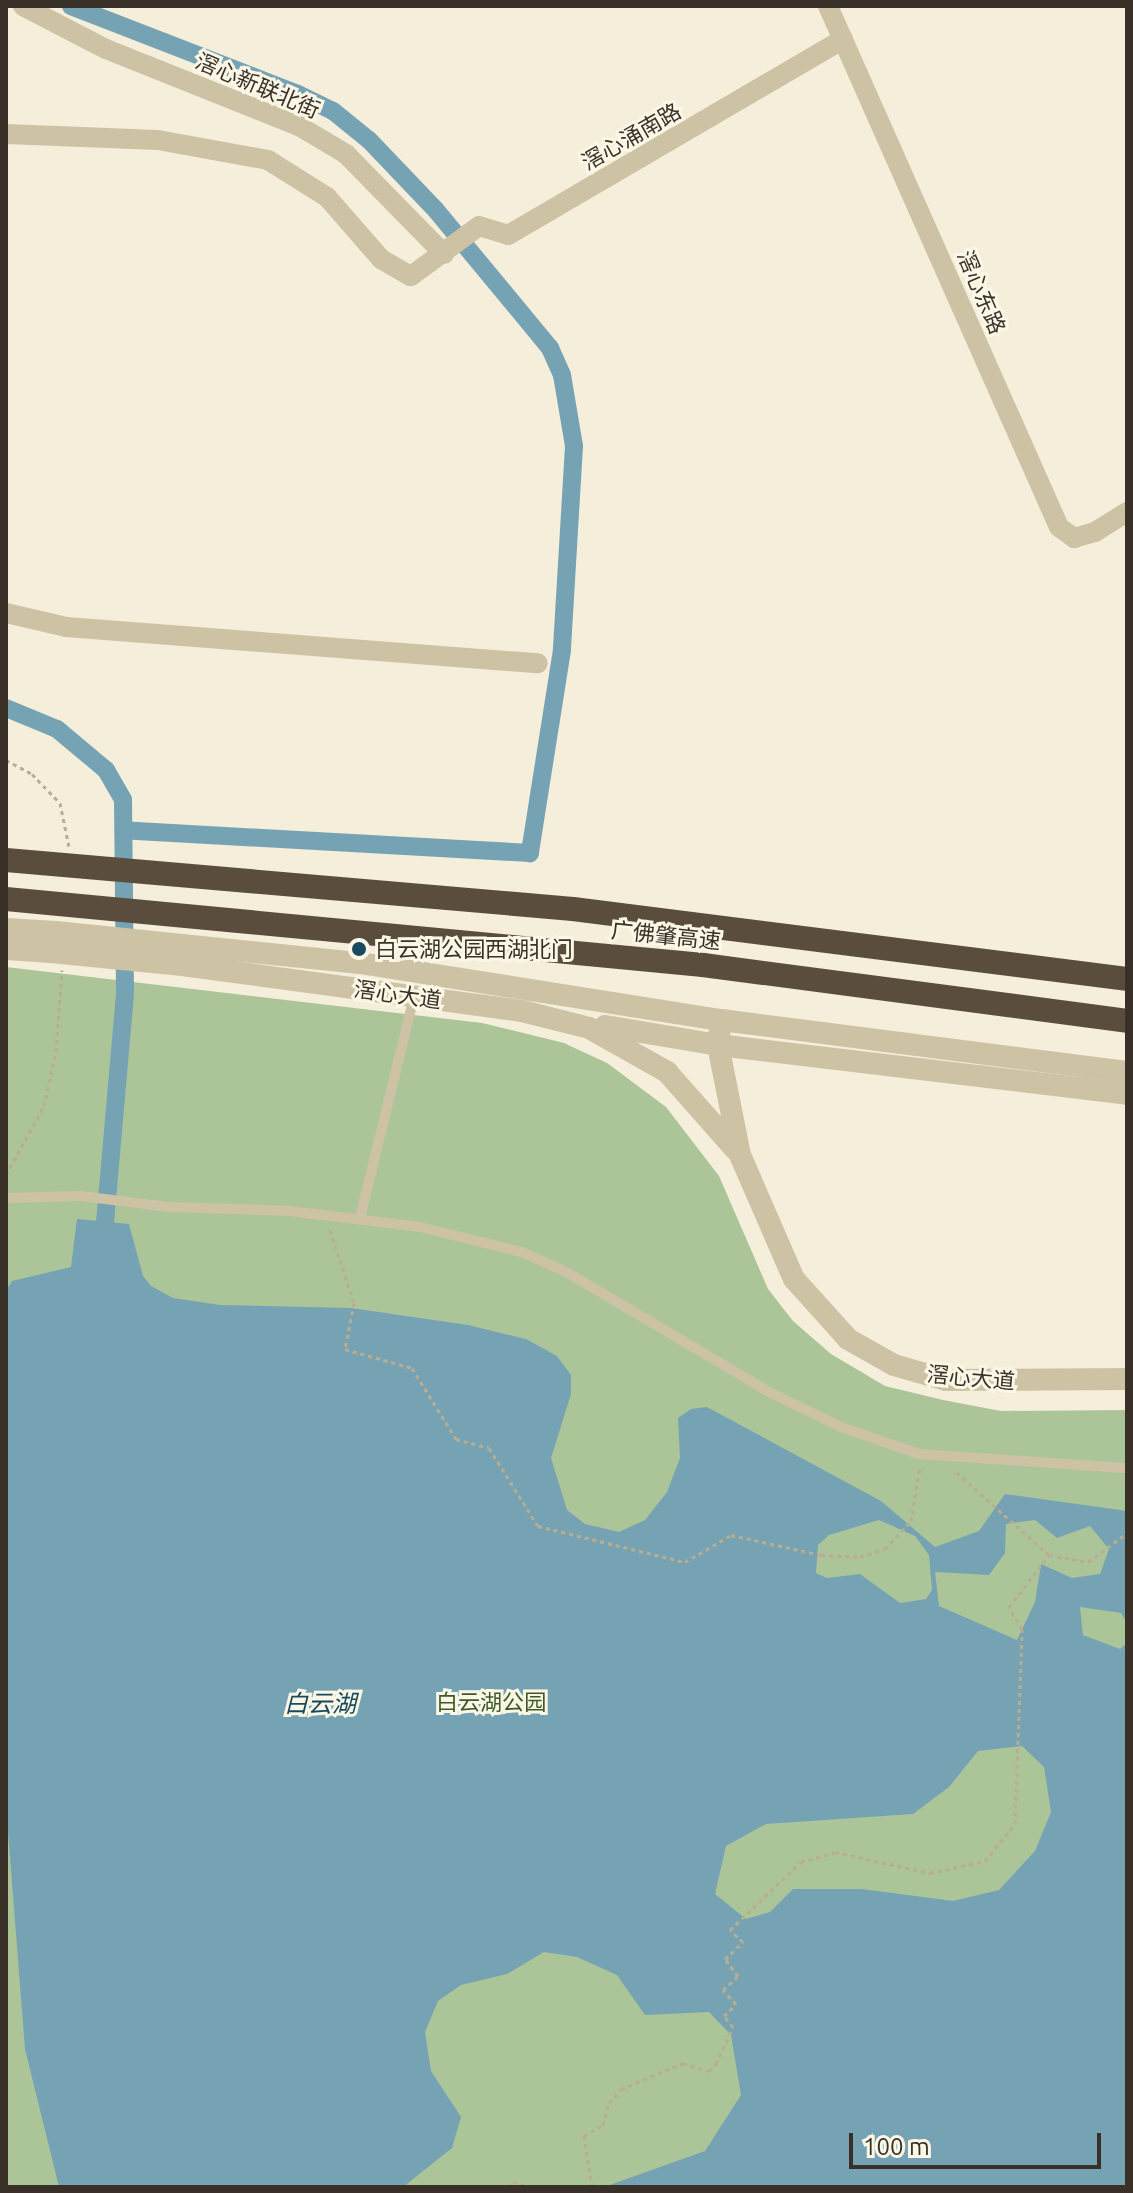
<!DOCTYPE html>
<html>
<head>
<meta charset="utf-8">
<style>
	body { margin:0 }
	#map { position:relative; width:1133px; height:2193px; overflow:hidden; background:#f4eeda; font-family:Ubuntu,"Noto Sans SC",sans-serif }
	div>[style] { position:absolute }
	.green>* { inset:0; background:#abc599 }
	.water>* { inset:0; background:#76a3b4 }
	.canal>* { height:18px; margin:-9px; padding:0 9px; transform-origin:9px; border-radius:9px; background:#76a3b4 }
	.path>* { height:3px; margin-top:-1.5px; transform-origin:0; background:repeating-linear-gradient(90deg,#baac8f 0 4px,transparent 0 8px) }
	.service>* { height:10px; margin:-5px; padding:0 5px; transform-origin:5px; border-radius:5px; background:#cec2a5 }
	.minor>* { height:20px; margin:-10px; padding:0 10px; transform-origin:10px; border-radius:10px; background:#cec2a5 }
	.tertiary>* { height:22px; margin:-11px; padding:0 11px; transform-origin:11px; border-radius:11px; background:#cec2a5 }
	.motorway>* { height:24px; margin:-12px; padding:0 12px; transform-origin:12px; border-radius:12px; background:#5b4d3d }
	.tertiary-bridge>* { height:22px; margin:-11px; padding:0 11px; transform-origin:11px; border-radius:11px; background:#cec2a5 }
	.motorway-bridge>* { height:24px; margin:-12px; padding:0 12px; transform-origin:12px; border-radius:12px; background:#5b4d3d }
	.dots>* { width:22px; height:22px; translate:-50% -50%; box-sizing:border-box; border:4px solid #fbf7e7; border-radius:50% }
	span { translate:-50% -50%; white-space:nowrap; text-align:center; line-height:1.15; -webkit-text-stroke:6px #fbf7e7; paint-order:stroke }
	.street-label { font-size:22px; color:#393127 }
	.poi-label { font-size:22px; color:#393127 }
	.left { translate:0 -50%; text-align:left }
	.park-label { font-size:22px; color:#3b5a28 }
	.water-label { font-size:24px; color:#18495f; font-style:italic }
	.frame { position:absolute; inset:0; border:8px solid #393127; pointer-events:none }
	.scale { position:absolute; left:849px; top:2133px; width:252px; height:36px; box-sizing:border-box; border:4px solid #393127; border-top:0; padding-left:10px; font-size:24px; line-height:28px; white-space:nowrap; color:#393127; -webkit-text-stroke:6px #fbf7e7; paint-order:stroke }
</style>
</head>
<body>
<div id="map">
	<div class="green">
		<i style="clip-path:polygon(6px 967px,482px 1023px,564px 1043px,607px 1063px,666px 1107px,719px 1176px,768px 1289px,793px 1321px,831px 1354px,885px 1386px,943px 1400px,1001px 1411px,1127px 1410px,1127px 2187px,6px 2187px)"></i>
	</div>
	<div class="water">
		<i style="clip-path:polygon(evenodd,77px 1219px,129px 1224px,143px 1276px,151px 1286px,173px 1298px,220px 1305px,351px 1308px,468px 1325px,526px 1339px,557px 1356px,571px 1375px,571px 1394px,551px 1458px,567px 1510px,585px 1524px,619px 1532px,645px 1520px,667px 1492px,680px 1458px,678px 1418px,691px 1409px,707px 1407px,881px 1501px,935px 1547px,979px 1531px,1005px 1494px,1127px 1511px,1127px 1623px,1121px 1613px,1080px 1607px,1083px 1635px,1120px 1649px,1127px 1643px,1127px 2187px,604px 2187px,705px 2151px,741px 2095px,731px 2035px,709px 2012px,645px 2015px,617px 1975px,577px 1957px,544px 1952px,507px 1974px,461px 1985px,438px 2001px,425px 2032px,431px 2071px,461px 2117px,452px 2148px,403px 2187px,59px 2187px,25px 2049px,6px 1806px,6px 1291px,12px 1281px,71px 1267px,77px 1219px,879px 1520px,915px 1536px,929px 1555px,932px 1590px,926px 1599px,900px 1603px,860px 1574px,827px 1578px,816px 1573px,818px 1545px,829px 1535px,879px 1520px,77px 1219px,1035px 1520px,1057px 1538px,1090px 1526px,1109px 1549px,1100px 1574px,1072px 1578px,1041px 1564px,1035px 1602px,1017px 1640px,939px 1606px,935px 1572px,989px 1575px,1005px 1553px,1006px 1524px,1035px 1520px,77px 1219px,1022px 1746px,1044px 1767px,1051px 1812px,1035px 1851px,999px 1890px,953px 1901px,862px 1889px,793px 1889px,770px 1912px,746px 1919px,715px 1894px,726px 1846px,766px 1824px,913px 1814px,949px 1787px,978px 1751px,1022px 1746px)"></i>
	</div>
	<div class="canal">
		<i style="left:71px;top:6px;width:243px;rotate:21.2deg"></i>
		<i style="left:298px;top:94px;width:39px;rotate:26deg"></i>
		<i style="left:333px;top:111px;width:46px;rotate:38.9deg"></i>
		<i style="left:369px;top:140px;width:95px;rotate:46.3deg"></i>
		<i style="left:435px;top:209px;width:180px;rotate:50.4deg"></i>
		<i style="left:550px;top:348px;width:30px;rotate:66deg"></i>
		<i style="left:562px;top:375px;width:72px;rotate:80.4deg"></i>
		<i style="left:574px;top:446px;width:204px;rotate:93.4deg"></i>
		<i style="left:562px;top:650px;width:206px;rotate:99deg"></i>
		<i style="left:530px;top:853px;width:407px;rotate:-176.8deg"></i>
		<i style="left:6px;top:708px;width:55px;rotate:22.4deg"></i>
		<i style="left:57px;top:729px;width:64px;rotate:39.9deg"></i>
		<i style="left:106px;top:770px;width:34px;rotate:60deg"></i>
		<i style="left:123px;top:800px;width:194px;rotate:89.4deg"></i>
		<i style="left:125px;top:994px;width:229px;rotate:95deg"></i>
	</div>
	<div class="path">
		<i style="left:6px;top:760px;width:30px;rotate:28deg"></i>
		<i style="left:32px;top:774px;width:40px;rotate:46deg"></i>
		<i style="left:60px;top:803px;width:45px;rotate:78.4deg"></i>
		<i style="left:6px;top:1175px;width:79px;rotate:-61.2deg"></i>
		<i style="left:44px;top:1106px;width:56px;rotate:-77.7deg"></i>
		<i style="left:56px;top:1051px;width:81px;rotate:-85.8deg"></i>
		<i style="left:330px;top:1230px;width:77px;rotate:71.8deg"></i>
		<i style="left:354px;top:1303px;width:47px;rotate:101.1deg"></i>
		<i style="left:345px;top:1349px;width:70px;rotate:15.8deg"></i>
		<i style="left:412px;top:1368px;width:84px;rotate:58.2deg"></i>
		<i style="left:456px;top:1439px;width:34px;rotate:15deg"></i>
		<i style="left:489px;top:1448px;width:92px;rotate:57.9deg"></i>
		<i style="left:538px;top:1526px;width:151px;rotate:13.8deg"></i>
		<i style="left:685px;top:1562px;width:53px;rotate:-30.4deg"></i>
		<i style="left:731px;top:1535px;width:92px;rotate:12.5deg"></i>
		<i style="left:821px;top:1555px;width:39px;rotate:3deg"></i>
		<i style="left:860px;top:1557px;width:26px;rotate:-18deg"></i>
		<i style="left:885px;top:1549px;width:38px;rotate:-47deg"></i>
		<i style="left:911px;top:1521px;width:56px;rotate:-80.7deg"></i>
		<i style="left:1049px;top:1555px;width:40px;rotate:10deg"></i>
		<i style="left:1088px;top:1562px;width:49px;rotate:-36.6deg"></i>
		<i style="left:508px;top:2187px;width:7px;rotate:-45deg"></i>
		<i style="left:513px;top:2182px;width:17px;rotate:17deg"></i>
		<i style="left:592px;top:2187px;width:52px;rotate:-98.9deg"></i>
		<i style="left:584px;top:2136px;width:22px;rotate:-30deg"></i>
		<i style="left:603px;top:2125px;width:23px;rotate:-75deg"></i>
		<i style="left:609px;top:2103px;width:18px;rotate:-49deg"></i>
		<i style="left:621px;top:2089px;width:67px;rotate:-22.8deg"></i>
		<i style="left:683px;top:2063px;width:27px;rotate:17deg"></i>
		<i style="left:709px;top:2071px;width:10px;rotate:-45deg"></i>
		<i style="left:716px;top:2064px;width:41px;rotate:-65.3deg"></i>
		<i style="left:733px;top:2027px;width:14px;rotate:-129deg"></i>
		<i style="left:724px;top:2016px;width:17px;rotate:-45deg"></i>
		<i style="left:736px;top:2004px;width:19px;rotate:-133deg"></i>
		<i style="left:723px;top:1990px;width:21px;rotate:-43deg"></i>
		<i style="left:738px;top:1976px;width:21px;rotate:-127deg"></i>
		<i style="left:725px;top:1959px;width:25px;rotate:-43deg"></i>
		<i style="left:743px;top:1942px;width:18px;rotate:-137deg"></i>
		<i style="left:730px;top:1930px;width:98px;rotate:-43.8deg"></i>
		<i style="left:801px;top:1862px;width:35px;rotate:-16deg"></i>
		<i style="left:835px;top:1852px;width:97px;rotate:12.5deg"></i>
		<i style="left:930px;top:1873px;width:56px;rotate:-12.3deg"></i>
		<i style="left:985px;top:1861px;width:48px;rotate:-51deg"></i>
		<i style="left:1015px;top:1824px;width:195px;rotate:-87.9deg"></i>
		<i style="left:1022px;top:1629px;width:26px;rotate:-121deg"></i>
		<i style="left:1009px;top:1607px;width:66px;rotate:-52.4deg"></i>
		<i style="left:1049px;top:1555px;width:126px;rotate:-138.2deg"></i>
	</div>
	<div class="service">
		<i style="left:6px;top:1198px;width:74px;rotate:-1.5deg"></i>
		<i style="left:80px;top:1196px;width:91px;rotate:7deg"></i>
		<i style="left:170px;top:1207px;width:120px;rotate:1.9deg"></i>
		<i style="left:290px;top:1211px;width:131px;rotate:7deg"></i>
		<i style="left:420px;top:1227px;width:105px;rotate:13.8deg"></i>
		<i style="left:522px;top:1252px;width:51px;rotate:24.5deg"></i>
		<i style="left:568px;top:1273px;width:236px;rotate:30.6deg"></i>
		<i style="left:771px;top:1393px;width:78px;rotate:25.9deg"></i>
		<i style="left:841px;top:1427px;width:83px;rotate:19.1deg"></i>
		<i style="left:919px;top:1454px;width:208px;rotate:3.9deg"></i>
		<i style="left:360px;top:1218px;width:228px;rotate:-76.3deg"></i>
	</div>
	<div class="minor">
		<i style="left:23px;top:6px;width:93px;rotate:27.4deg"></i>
		<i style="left:106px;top:49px;width:208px;rotate:21.8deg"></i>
		<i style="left:299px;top:126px;width:55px;rotate:30.8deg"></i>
		<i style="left:346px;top:154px;width:140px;rotate:45.6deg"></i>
		<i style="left:828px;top:6px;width:570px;rotate:66.09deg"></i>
		<i style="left:1059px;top:527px;width:19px;rotate:36deg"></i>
		<i style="left:1074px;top:538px;width:22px;rotate:-16deg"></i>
		<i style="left:1095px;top:532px;width:38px;rotate:-32deg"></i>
		<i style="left:6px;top:134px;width:152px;rotate:2.3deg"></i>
		<i style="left:158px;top:140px;width:112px;rotate:10.3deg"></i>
		<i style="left:268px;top:160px;width:70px;rotate:32.1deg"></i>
		<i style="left:327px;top:197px;width:82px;rotate:48.9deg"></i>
		<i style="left:381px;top:259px;width:34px;rotate:30deg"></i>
		<i style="left:411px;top:276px;width:84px;rotate:-36.3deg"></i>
		<i style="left:479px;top:226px;width:30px;rotate:17deg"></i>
		<i style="left:508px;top:235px;width:388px;rotate:-30.3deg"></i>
		<i style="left:6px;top:613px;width:62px;rotate:13.1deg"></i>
		<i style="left:66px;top:627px;width:473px;rotate:4.4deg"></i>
	</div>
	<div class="tertiary">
		<i style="left:6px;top:929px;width:50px;rotate:3.4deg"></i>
		<i style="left:182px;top:945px;width:179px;rotate:5.8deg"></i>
		<i style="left:360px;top:963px;width:365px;rotate:9deg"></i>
		<i style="left:721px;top:1020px;width:409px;rotate:7.3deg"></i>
		<i style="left:6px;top:949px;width:45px;rotate:3.8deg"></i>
		<i style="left:182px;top:965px;width:343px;rotate:7.7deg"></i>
		<i style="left:522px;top:1011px;width:69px;rotate:14.2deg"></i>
		<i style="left:589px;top:1028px;width:90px;rotate:29.4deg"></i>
		<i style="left:667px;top:1072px;width:104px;rotate:48.5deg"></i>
		<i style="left:721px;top:1020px;width:25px;rotate:97deg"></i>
		<i style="left:718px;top:1045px;width:112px;rotate:78.7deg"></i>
		<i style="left:740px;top:1155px;width:135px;rotate:66.5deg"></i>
		<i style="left:794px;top:1279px;width:81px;rotate:48deg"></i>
		<i style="left:848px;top:1339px;width:53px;rotate:29.5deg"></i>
		<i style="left:894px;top:1365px;width:54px;rotate:16.1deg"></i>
		<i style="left:946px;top:1380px;width:181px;rotate:-0.3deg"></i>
		<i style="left:605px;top:1026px;width:115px;rotate:9.5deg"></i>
		<i style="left:718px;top:1045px;width:412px;rotate:6.8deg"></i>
	</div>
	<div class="motorway">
		<i style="left:573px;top:909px;width:558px;rotate:7.2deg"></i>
	</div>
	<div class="tertiary-bridge">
		<i style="left:56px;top:932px;width:127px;rotate:5.9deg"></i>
		<i style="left:51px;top:952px;width:132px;rotate:5.7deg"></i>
	</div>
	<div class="motorway-bridge">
		<i style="left:6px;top:860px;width:569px;rotate:4.94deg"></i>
		<i style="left:6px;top:899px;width:700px;rotate:5.41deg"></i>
		<i style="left:703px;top:965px;width:428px;rotate:7.5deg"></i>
	</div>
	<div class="dots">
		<i style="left:359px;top:949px;background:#18495f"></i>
	</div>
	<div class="street-label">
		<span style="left:258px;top:85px;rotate:23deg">滘心新联北街</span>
		<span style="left:631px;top:136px;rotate:-30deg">滘心涌南路</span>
		<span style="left:982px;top:292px;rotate:67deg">滘心东路</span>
		<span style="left:666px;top:935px;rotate:6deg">广佛肇高速</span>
		<span style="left:398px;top:994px;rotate:8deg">滘心大道</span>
		<span style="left:971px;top:1377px;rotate:5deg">滘心大道</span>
	</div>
	<div class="poi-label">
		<span class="left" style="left:375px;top:949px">白云湖公园西湖北门</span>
	</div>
	<div class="park-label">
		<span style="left:491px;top:1702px">白云湖公园</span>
	</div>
	<div class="water-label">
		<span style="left:320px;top:1704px">白云湖</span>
	</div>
	<div class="frame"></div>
	<div class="scale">100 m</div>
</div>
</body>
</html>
